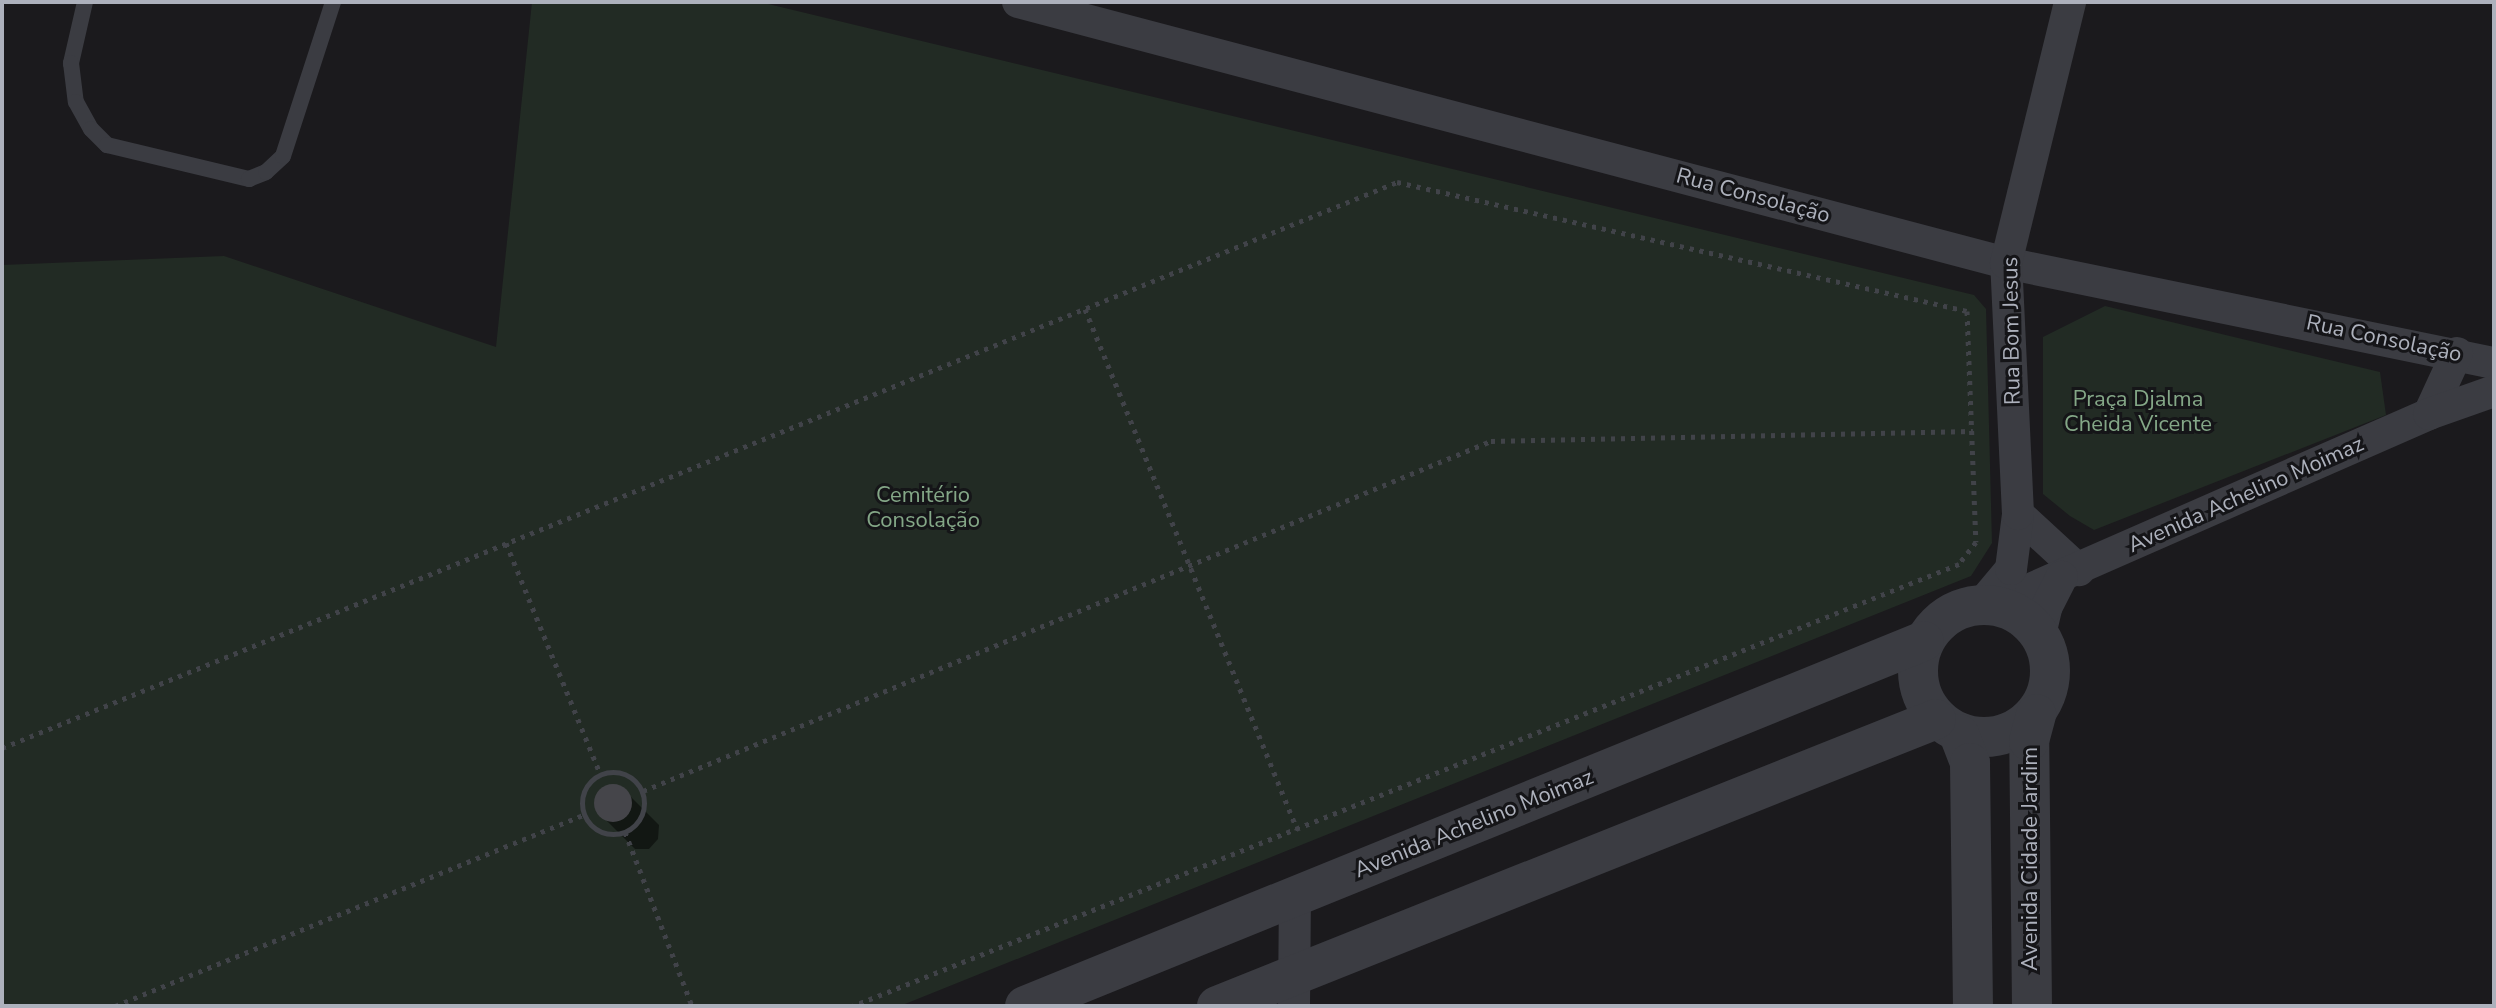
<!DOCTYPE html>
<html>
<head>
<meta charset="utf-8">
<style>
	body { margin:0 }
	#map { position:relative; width:2496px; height:1008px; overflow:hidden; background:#1b1a1d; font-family:"Nunito Sans",sans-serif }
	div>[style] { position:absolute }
	.green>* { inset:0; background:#222b24 }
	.shadow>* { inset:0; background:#0007 }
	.building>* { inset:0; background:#45454a }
	.round { border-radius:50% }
	.path>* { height:5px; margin-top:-2.5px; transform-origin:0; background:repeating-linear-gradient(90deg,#414349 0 4px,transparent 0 10px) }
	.path>.ring { margin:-2.5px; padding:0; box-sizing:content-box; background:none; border:5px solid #414349; border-radius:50% }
	.service>* { height:16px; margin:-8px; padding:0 8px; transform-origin:8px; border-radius:8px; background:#3b3c42 }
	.minor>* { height:32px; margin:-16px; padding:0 16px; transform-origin:16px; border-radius:16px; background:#3b3c42 }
	.tertiary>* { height:40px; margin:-20px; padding:0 20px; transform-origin:20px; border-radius:20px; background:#3b3c42 }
	.tertiary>.ring { margin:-20px; padding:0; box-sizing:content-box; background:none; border:40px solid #3b3c42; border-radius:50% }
	span { translate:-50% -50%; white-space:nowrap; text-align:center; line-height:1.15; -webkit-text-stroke:6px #151518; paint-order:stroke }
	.street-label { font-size:22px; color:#adb1bc }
	.park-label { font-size:22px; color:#84a787 }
	.frame { position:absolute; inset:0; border:4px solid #adb1bc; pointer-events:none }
</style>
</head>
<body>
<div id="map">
	<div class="green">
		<i style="clip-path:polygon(532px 2px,760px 2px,1974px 295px,1986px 309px,1992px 543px,1971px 576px,900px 1006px,2px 1006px,2px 265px,224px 256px,496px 347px)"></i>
		<i style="clip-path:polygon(2105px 306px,2380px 372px,2386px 415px,2094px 530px,2070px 516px,2043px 494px,2043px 337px)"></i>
	</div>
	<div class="shadow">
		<i style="clip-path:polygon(606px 786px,620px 786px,659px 825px,658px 839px,649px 849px,635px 849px,596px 810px,596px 796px)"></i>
	</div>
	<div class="building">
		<i class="round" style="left:594px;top:784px;width:38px;height:38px"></i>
	</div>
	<div class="path">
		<i style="left:1085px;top:309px;width:562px;rotate:67.82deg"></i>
		<i style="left:506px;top:543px;width:248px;rotate:67.8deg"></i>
		<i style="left:2px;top:748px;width:1505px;rotate:-22.08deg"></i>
		<i style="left:1397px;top:182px;width:584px;rotate:12.75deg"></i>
		<i style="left:1967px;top:311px;width:231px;rotate:87.8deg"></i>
		<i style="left:1976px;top:542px;width:28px;rotate:128deg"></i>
		<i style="left:1959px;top:564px;width:1191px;rotate:158.22deg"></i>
		<i class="ring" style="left:582px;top:772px;width:57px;height:57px"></i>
		<i style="left:643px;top:791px;width:917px;rotate:-22.43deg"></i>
		<i style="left:1491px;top:441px;width:482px;rotate:-1.2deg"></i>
		<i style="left:625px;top:832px;width:186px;rotate:68.9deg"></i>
		<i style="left:2px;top:1004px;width:2px;rotate:63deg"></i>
		<i style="left:115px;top:1006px;width:505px;rotate:-22.2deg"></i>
	</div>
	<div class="service">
		<i style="left:85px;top:2px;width:63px;rotate:102.9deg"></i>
		<i style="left:71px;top:63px;width:39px;rotate:83deg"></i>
		<i style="left:76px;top:102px;width:31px;rotate:61deg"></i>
		<i style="left:91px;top:129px;width:23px;rotate:45deg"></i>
		<i style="left:107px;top:145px;width:146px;rotate:13.5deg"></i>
		<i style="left:249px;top:179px;width:18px;rotate:-22deg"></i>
		<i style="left:266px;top:172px;width:23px;rotate:-43deg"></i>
		<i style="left:283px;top:156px;width:162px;rotate:-72deg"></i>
	</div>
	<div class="minor">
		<i style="left:1018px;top:2px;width:1022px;rotate:14.8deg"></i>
		<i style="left:2006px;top:263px;width:498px;rotate:11.6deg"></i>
		<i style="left:2429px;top:414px;width:67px;rotate:-65.3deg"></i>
		<i style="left:2018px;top:514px;width:83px;rotate:42.6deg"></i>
		<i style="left:1994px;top:605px;width:475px;rotate:-23.7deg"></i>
		<i style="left:2429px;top:414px;width:69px;rotate:-19.5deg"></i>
		<i style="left:1980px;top:606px;width:48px;rotate:-50deg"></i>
		<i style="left:2011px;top:569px;width:55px;rotate:-82.7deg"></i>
		<i style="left:2018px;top:514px;width:251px;rotate:-92.7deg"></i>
		<i style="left:2006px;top:263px;width:269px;rotate:-76.2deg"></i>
		<i style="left:2040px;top:635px;width:28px;rotate:-77deg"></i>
		<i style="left:2046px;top:608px;width:35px;rotate:-63deg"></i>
		<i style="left:1294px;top:1006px;width:110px;rotate:-89.5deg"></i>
	</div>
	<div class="tertiary">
		<i class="ring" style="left:1918px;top:605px;width:92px;height:92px"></i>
		<i style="left:1959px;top:734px;width:31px;rotate:69deg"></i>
		<i style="left:1970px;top:763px;width:243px;rotate:89.3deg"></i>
		<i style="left:1025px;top:1006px;width:970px;rotate:-22.1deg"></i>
		<i style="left:1217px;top:1006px;width:774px;rotate:-21.76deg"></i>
		<i style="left:2032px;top:1006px;width:265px;rotate:-90.6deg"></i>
		<i style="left:2029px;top:741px;width:28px;rotate:-75deg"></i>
	</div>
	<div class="street-label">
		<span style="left:1753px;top:196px;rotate:15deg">Rua Consolação</span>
		<span style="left:2012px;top:331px;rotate:-91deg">Rua Bom Jesus</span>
		<span style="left:2384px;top:339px;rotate:12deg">Rua Consolação</span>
		<span style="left:2246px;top:495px;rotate:-24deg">Avenida Achelino Moimaz</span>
		<span style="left:1474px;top:824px;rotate:-22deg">Avenida Achelino Moimaz</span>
		<span style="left:2031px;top:859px;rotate:-90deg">Avenida Cidade Jardim</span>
	</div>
	<div class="park-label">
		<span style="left:2138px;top:412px">Praça Djalma<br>Cheida Vicente</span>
		<span style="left:923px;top:508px">Cemitério<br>Consolação</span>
	</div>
	<div class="frame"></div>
</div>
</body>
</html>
